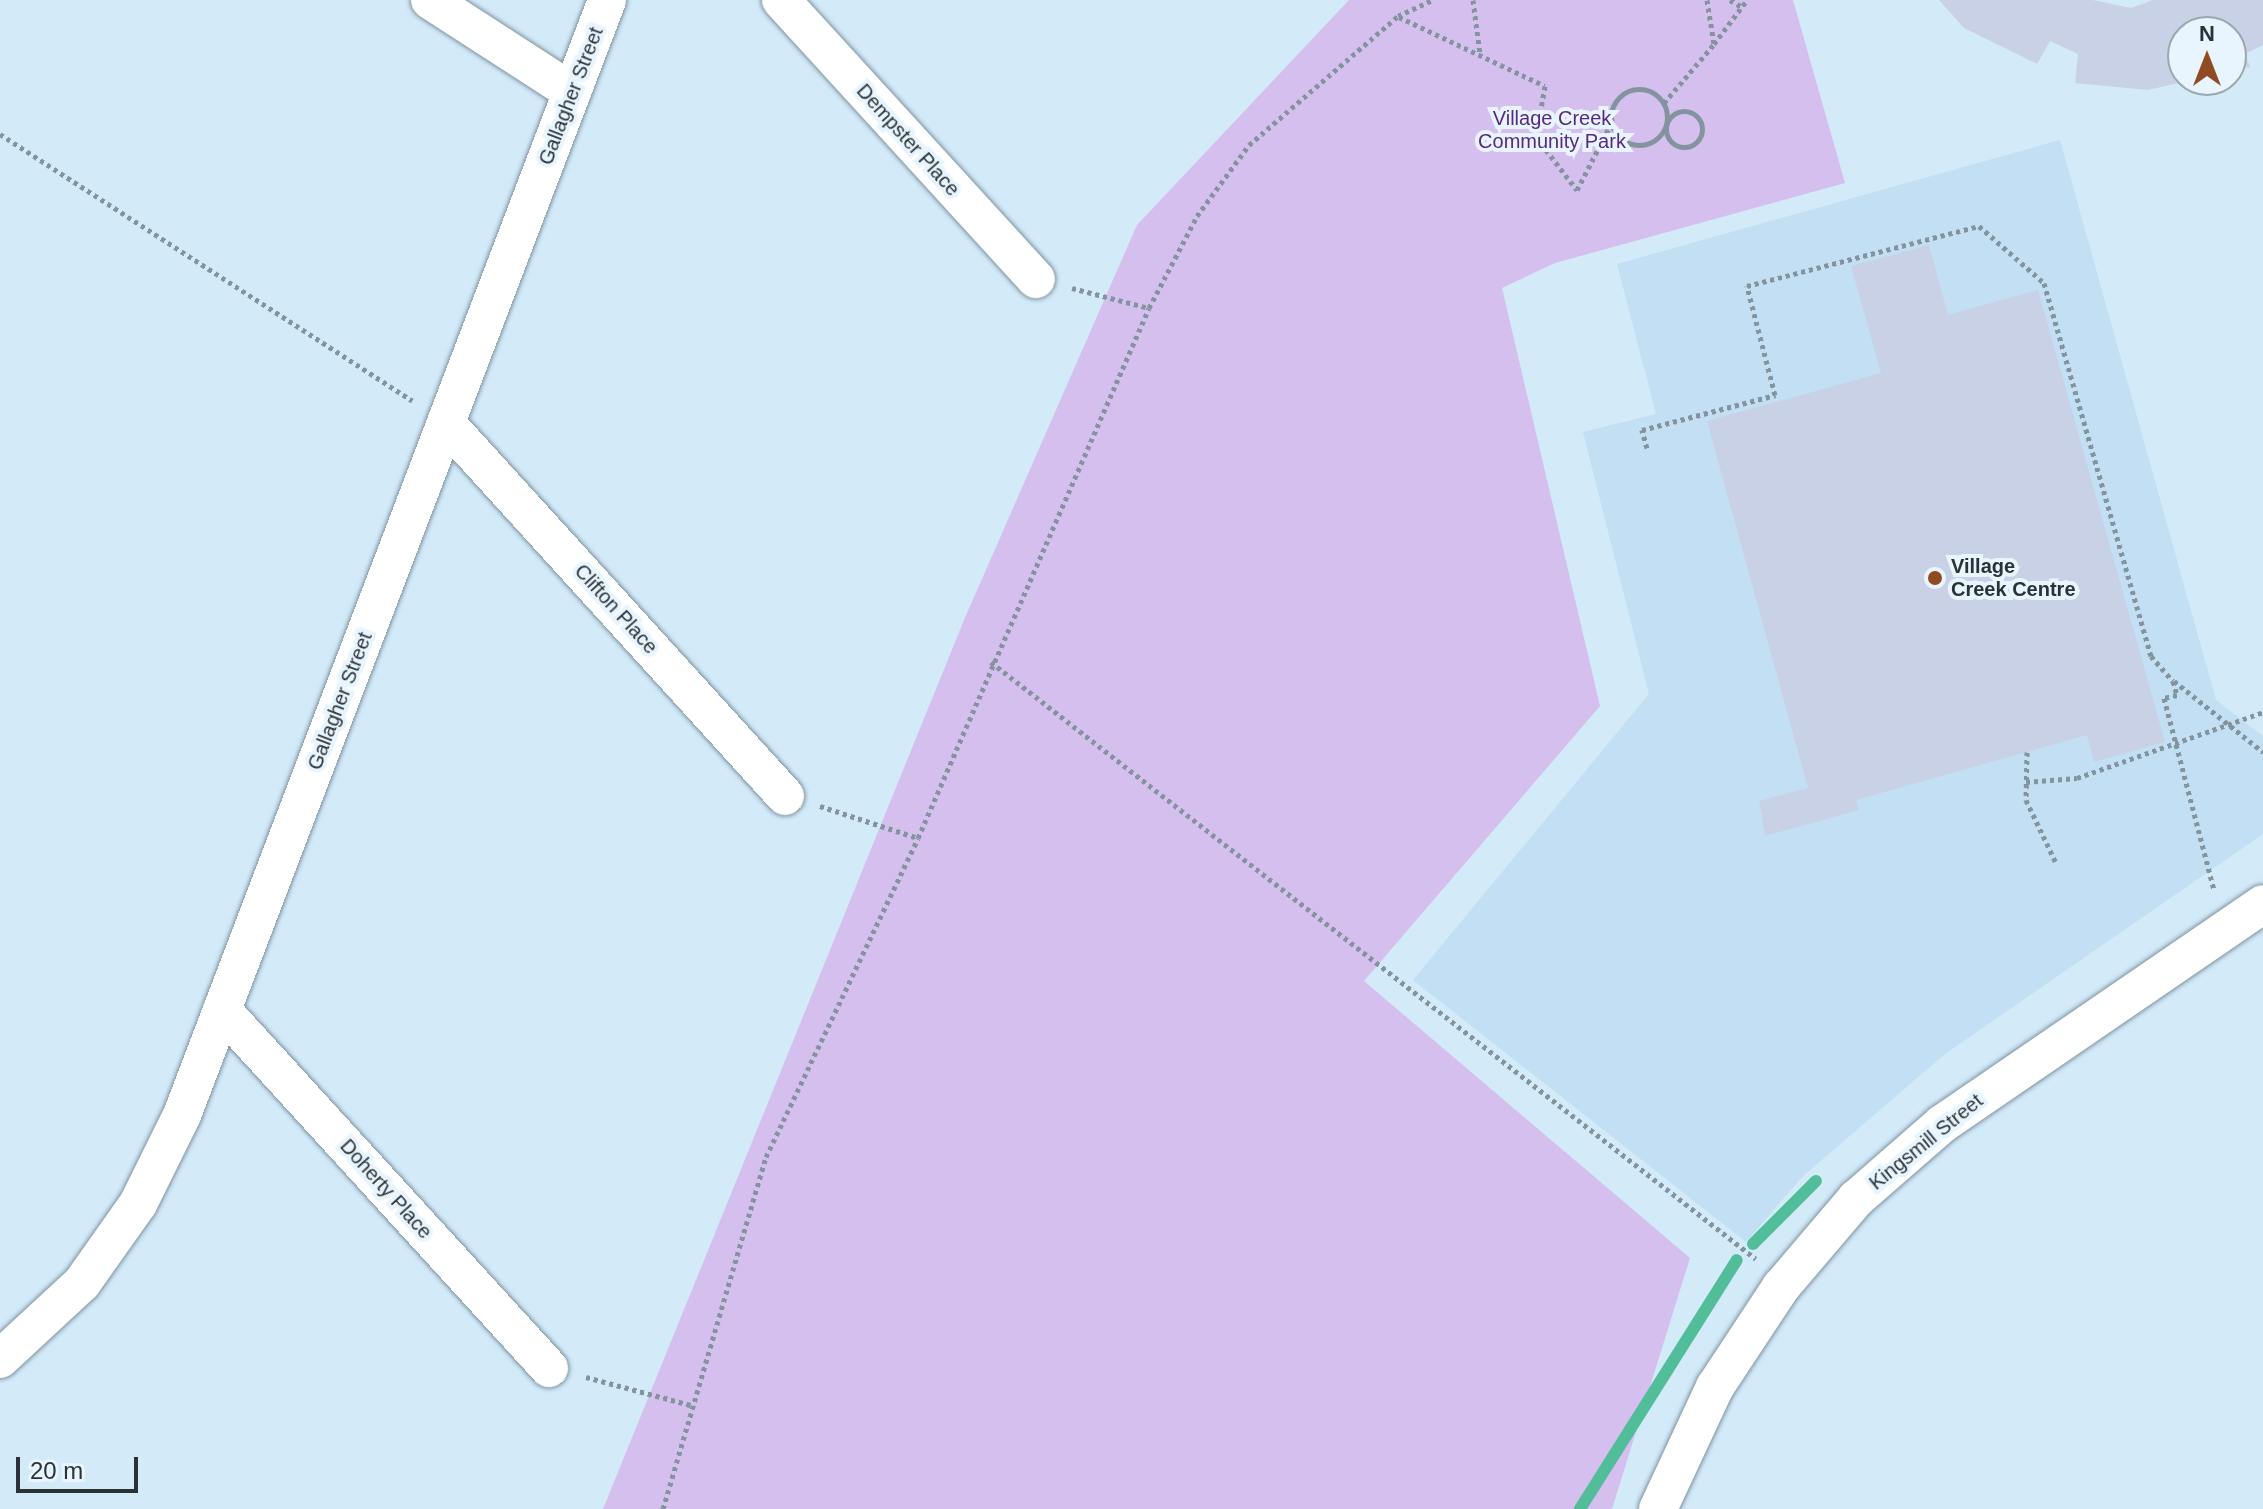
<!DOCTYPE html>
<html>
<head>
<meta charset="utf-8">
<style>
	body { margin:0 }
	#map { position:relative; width:2263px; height:1509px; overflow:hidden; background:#d3eaf9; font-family:Arial,sans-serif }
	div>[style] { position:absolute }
	.built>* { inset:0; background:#c2dff3 }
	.green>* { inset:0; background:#d5bfee }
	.stream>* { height:12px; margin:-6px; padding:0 6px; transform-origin:6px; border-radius:6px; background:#52bd99 }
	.building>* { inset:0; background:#c9d1e7 }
	.path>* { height:5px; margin-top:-2.5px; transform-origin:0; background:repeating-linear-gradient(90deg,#84949f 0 4px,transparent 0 8px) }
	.path>.ring { margin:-2.5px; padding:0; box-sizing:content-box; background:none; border:5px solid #84949f; border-radius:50% }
	.roads { filter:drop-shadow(0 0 2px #7e93a1) drop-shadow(0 0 2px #7e93a1) }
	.street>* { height:38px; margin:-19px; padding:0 19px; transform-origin:19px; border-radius:19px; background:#fff }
	.dots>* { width:22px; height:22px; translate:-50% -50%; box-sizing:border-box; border:4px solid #e8f5fe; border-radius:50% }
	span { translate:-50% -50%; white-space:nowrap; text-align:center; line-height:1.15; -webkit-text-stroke:8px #e8f5fe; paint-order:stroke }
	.street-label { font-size:20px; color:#2a3238 }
	.park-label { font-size:20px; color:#582980 }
	.poi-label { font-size:20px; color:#2a3238; font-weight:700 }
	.left { translate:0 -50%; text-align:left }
	.north { position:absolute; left:2167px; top:16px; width:80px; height:80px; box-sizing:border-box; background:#e8f5fe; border:2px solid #9ca7af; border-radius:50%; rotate:0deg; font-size:22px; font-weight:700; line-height:32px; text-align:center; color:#2a3238 }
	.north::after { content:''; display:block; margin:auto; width:28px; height:36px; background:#904b22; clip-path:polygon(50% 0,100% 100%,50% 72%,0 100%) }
	.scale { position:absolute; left:16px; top:1457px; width:122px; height:36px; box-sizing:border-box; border:4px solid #2a3238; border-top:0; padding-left:10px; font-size:24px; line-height:28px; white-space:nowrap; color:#2a3238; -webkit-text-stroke:6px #e8f5fe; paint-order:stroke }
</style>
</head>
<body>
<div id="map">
	<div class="built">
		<i style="clip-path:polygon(2060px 140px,2216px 700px,2263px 736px,2263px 834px,1945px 1054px,1802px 1177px,1746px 1242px,1413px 980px,1649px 694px,1583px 432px,1656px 414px,1617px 264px)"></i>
	</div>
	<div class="green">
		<i style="clip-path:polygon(1349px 0,1793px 0,1845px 183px,1555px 263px,1502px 288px,1600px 706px,1364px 981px,1690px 1258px,1612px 1509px,603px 1509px,964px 620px,1137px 225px)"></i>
	</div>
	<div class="stream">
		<i style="left:1753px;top:1244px;width:89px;rotate:-45deg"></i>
		<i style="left:1580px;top:1509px;width:294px;rotate:-57.8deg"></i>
	</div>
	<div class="building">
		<i style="clip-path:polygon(1939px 0,2093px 0,2131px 8px,2153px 0,2263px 0,2263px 45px,2245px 54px,2250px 67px,2231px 71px,2231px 32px,2183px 32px,2183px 82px,2148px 90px,2075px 83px,2078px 54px,2050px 41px,2037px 64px,1964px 28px)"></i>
		<i style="clip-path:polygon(1929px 245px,1948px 315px,2038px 290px,2165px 742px,2094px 762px,2087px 735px,1856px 800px,1859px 810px,1765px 836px,1759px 801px,1808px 788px,1707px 421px,1881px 373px,1851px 266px)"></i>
	</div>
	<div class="path">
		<i style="left:1473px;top:0;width:54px;rotate:82.6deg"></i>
		<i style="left:1707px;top:0;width:45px;rotate:81deg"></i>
		<i style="left:1714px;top:44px;width:55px;rotate:-53.1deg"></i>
		<i style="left:1730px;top:0;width:14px;rotate:30deg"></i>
		<i style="left:1399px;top:17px;width:161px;rotate:25.3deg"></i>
		<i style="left:1545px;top:86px;width:52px;rotate:100deg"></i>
		<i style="left:1536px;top:137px;width:67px;rotate:52.3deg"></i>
		<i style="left:1577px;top:190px;width:74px;rotate:-62.7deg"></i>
		<i class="ring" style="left:1611px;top:89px;width:51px;height:51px"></i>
		<i style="left:1664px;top:103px;width:77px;rotate:-49.7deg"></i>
		<i class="ring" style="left:1666px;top:111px;width:31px;height:31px"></i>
		<i style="left:0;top:134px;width:491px;rotate:32.9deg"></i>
		<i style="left:1072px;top:288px;width:80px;rotate:14.6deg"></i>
		<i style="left:1647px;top:448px;width:19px;rotate:-106deg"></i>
		<i style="left:1642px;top:430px;width:138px;rotate:-14.7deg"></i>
		<i style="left:1775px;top:395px;width:113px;rotate:-104.4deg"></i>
		<i style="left:1747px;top:286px;width:240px;rotate:-14.5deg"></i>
		<i style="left:1979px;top:226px;width:86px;rotate:41.2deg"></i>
		<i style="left:2044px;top:283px;width:388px;rotate:74deg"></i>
		<i style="left:2151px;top:656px;width:33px;rotate:49deg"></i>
		<i style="left:2173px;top:681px;width:15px;rotate:74deg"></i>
		<i style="left:2177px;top:695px;width:13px;rotate:167deg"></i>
		<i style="left:2164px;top:698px;width:198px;rotate:75.4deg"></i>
		<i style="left:991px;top:662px;width:970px;rotate:37.97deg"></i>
		<i style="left:2174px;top:681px;width:114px;rotate:38.6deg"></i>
		<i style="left:2027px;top:752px;width:48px;rotate:91.2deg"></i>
		<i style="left:2026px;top:800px;width:70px;rotate:64.5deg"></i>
		<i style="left:2026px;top:782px;width:51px;rotate:-4.5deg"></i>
		<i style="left:2077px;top:778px;width:197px;rotate:-19.5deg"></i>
		<i style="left:820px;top:806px;width:103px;rotate:18.1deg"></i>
		<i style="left:586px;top:1377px;width:112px;rotate:15deg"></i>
		<i style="left:663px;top:1509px;width:367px;rotate:-73.7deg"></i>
		<i style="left:766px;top:1157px;width:353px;rotate:-64.5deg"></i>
		<i style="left:918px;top:838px;width:578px;rotate:-66.45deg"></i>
		<i style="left:1149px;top:308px;width:104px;rotate:-62.4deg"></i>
		<i style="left:1197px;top:216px;width:88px;rotate:-53.8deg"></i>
		<i style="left:1249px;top:145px;width:197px;rotate:-40.9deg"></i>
		<i style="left:1398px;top:16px;width:38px;rotate:-25deg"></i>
	</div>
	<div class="roads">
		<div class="street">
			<i style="left:430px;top:0;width:169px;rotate:32.9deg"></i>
			<i style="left:781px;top:0;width:378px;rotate:47.6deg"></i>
			<i style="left:446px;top:423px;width:504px;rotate:47.73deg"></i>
			<i style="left:222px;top:1010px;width:485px;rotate:47.6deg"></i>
			<i style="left:0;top:1359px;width:112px;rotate:-42.8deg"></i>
			<i style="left:82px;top:1283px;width:97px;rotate:-54.7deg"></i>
			<i style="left:138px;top:1204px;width:99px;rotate:-63.7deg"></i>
			<i style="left:182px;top:1115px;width:1193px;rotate:-69.13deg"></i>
			<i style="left:1658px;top:1509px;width:135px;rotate:-65deg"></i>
			<i style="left:1715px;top:1387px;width:120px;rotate:-56.6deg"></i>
			<i style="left:1781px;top:1287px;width:116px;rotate:-49.6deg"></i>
			<i style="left:1856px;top:1199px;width:114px;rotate:-41.1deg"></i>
			<i style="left:1942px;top:1124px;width:389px;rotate:-34.4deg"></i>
		</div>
	</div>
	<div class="dots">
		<i style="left:1935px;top:578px;background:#904b22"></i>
	</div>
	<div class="street-label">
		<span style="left:571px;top:96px;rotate:-69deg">Gallagher Street</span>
		<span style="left:908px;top:140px;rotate:48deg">Dempster Place</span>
		<span style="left:616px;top:609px;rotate:48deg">Clifton Place</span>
		<span style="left:340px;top:701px;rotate:-69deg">Gallagher Street</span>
		<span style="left:1926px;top:1142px;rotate:-39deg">Kingsmill Street</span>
		<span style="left:386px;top:1189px;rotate:48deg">Doherty Place</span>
	</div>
	<div class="park-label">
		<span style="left:1552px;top:130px">Village Creek<br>Community Park</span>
	</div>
	<div class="poi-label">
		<span class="left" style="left:1951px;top:578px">Village<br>Creek Centre</span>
	</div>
	<div class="north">N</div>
	<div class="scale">20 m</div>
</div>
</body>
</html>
